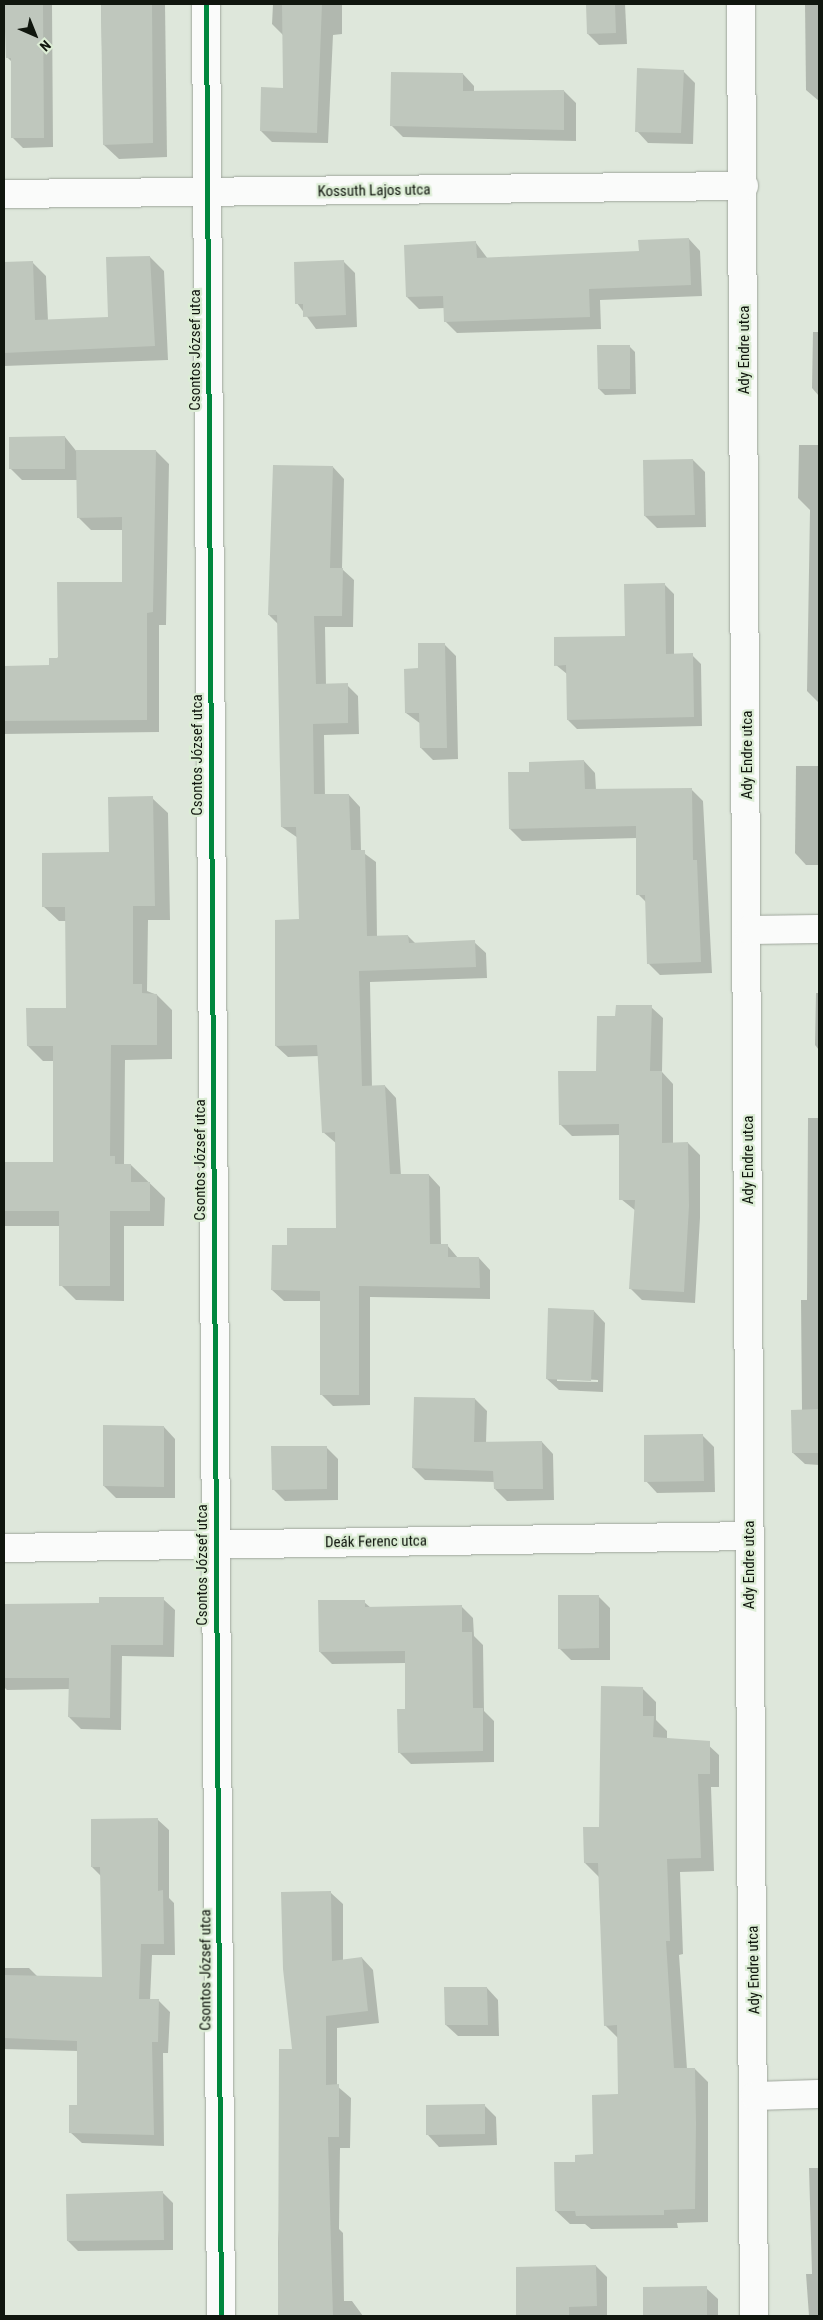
<!DOCTYPE html>
<html>
<head>
<meta charset="utf-8">
<style>
	body { margin:0 }
	#map { position:relative; width:823px; height:2320px; overflow:hidden; background:#dee7db; font-family:"Roboto Condensed",sans-serif }
	div>[style] { position:absolute }
	.shadow>* { inset:0; background:#0003 }
	.building>* { inset:0; background:#bfc7bd }
	.roads { filter:drop-shadow(0 0 1px #9fa69c) drop-shadow(0 0 1px #9fa69c) }
	.minor>* { height:28px; margin:-14px; padding:0 14px; transform-origin:14px; border-radius:14px; background:#fafbfa }
	.cycleway>* { height:5px; margin:-2.5px; padding:0 2.5px; transform-origin:2.5px; border-radius:2.5px; background:#00873e }
	span { translate:-50% -50%; white-space:nowrap; text-align:center; line-height:1.15; -webkit-text-stroke:4.5px #dcedd5; paint-order:stroke }
	.street-label { font-size:15px; color:#10160e }
	.frame { position:absolute; inset:0; border:5px solid #10160e; pointer-events:none }
	.north { position:absolute; left:10px; top:10px; width:50px; height:50px; -webkit-text-stroke:4px #dcedd5; paint-order:stroke; rotate:136deg; font-size:14px; font-weight:700; line-height:20px; text-align:center; color:#10160e }
	.north::after { content:''; display:block; margin:auto; width:18px; height:22px; background:#10160e; clip-path:polygon(50% 0,100% 100%,50% 72%,0 100%) }
</style>
</head>
<body>
<div id="map">
	<div class="shadow">
		<i style="clip-path:polygon(5px 4px,52px 4px,53px 147px,23px 148px,13px 138px,12px 62px,7px 57px)"></i>
		<i style="clip-path:polygon(101px 4px,165px 4px,167px 157px,119px 159px,104px 145px)"></i>
		<i style="clip-path:polygon(273px 4px,342px 4px,342px 34px,333px 35px,328px 143px,272px 142px,261px 131px,284px 89px,284px 36px,272px 24px)"></i>
		<i style="clip-path:polygon(587px 4px,625px 4px,627px 44px,599px 45px,588px 34px)"></i>
		<i style="clip-path:polygon(805px 4px,819px 4px,819px 101px,806px 90px)"></i>
		<i style="clip-path:polygon(683px 71px,695px 83px,693px 144px,648px 143px,637px 131px)"></i>
		<i style="clip-path:polygon(463px 74px,474px 86px,474px 92px,564px 91px,576px 103px,576px 141px,403px 137px,391px 125px)"></i>
		<i style="clip-path:polygon(689px 239px,700px 251px,702px 296px,600px 300px,601px 329px,457px 333px,445px 321px,445px 308px,419px 309px,407px 297px,476px 243px,488px 259px,640px 252px)"></i>
		<i style="clip-path:polygon(150px 257px,164px 271px,168px 360px,4px 366px,4px 263px,32px 262px,46px 276px,48px 321px,110px 318px)"></i>
		<i style="clip-path:polygon(343px 261px,355px 273px,357px 327px,316px 329px,297px 303px)"></i>
		<i style="clip-path:polygon(813px 332px,819px 332px,819px 396px,812px 388px)"></i>
		<i style="clip-path:polygon(629px 346px,635px 352px,636px 394px,605px 395px,599px 389px)"></i>
		<i style="clip-path:polygon(65px 437px,77px 452px,156px 451px,169px 464px,166px 625px,159px 625px,159px 732px,4px 734px,4px 667px,50px 666px,124px 583px,123px 530px,91px 530px,78px 517px,78px 480px,22px 480px,10px 468px)"></i>
		<i style="clip-path:polygon(799px 445px,819px 445px,819px 703px,807px 691px,810px 510px,798px 498px)"></i>
		<i style="clip-path:polygon(693px 460px,705px 472px,706px 527px,657px 528px,645px 516px)"></i>
		<i style="clip-path:polygon(333px 467px,344px 479px,342px 569px,354px 580px,353px 627px,325px 627px,326px 685px,347px 685px,358px 696px,359px 734px,324px 735px,325px 796px,349px 795px,360px 807px,361px 851px,376px 862px,377px 937px,408px 936px,416px 944px,474px 942px,486px 953px,487px 978px,370px 982px,372px 1087px,385px 1086px,396px 1098px,401px 1176px,429px 1175px,440px 1187px,441px 1245px,447px 1245px,458px 1258px,479px 1258px,490px 1270px,490px 1299px,370px 1297px,370px 1405px,333px 1406px,321px 1394px,322px 1301px,284px 1301px,272px 1290px,289px 1247px,337px 1230px,337px 1144px,323px 1132px,319px 1056px,288px 1057px,276px 1046px,300px 921px,298px 838px,282px 827px,278px 624px,269px 615px)"></i>
		<i style="clip-path:polygon(665px 585px,674px 594px,674px 655px,692px 655px,701px 664px,702px 726px,577px 729px,568px 720px,567px 674px,556px 665px,626px 637px)"></i>
		<i style="clip-path:polygon(444px 644px,456px 656px,458px 759px,433px 760px,421px 748px,421px 724px,406px 713px,420px 669px)"></i>
		<i style="clip-path:polygon(584px 761px,595px 773px,596px 790px,691px 789px,703px 801px,712px 973px,660px 975px,649px 964px,647px 903px,638px 894px,637px 838px,522px 841px,510px 829px,530px 773px)"></i>
		<i style="clip-path:polygon(796px 766px,819px 766px,819px 865px,806px 865px,795px 853px)"></i>
		<i style="clip-path:polygon(152px 798px,168px 813px,170px 920px,148px 920px,147px 991px,157px 995px,172px 1010px,172px 1059px,125px 1060px,124px 1165px,131px 1165px,165px 1198px,164px 1226px,124px 1226px,124px 1301px,76px 1300px,61px 1285px,61px 1226px,4px 1226px,4px 1164px,55px 1164px,55px 1061px,43px 1061px,28px 1046px,67px 1009px,66px 921px,59px 921px,43px 906px,110px 854px)"></i>
		<i style="clip-path:polygon(816px 993px,819px 993px,819px 1050px,815px 1045px)"></i>
		<i style="clip-path:polygon(651px 1007px,663px 1018px,662px 1072px,673px 1084px,673px 1144px,688px 1143px,700px 1155px,700px 1218px,695px 1303px,642px 1300px,631px 1289px,636px 1211px,621px 1199px,620px 1135px,572px 1136px,560px 1124px,597px 1072px,617px 1017px)"></i>
		<i style="clip-path:polygon(808px 1118px,819px 1118px,819px 1465px,805px 1464px,793px 1453px,802px 1411px,801px 1300px,807px 1300px)"></i>
		<i style="clip-path:polygon(evenodd,594px 1311px,605px 1323px,603px 1392px,559px 1390px,547px 1379px,594px 1311px,557px 1378px,598px 1380px,598px 1382px,557px 1381px,557px 1378px)"></i>
		<i style="clip-path:polygon(475px 1399px,487px 1411px,486px 1443px,542px 1442px,553px 1454px,554px 1500px,507px 1501px,495px 1489px,495px 1482px,425px 1480px,413px 1468px)"></i>
		<i style="clip-path:polygon(164px 1427px,175px 1439px,175px 1498px,116px 1498px,104px 1486px)"></i>
		<i style="clip-path:polygon(702px 1435px,714px 1447px,715px 1492px,657px 1493px,646px 1481px)"></i>
		<i style="clip-path:polygon(326px 1447px,338px 1459px,338px 1500px,285px 1501px,273px 1489px)"></i>
		<i style="clip-path:polygon(598px 1596px,610px 1608px,610px 1660px,571px 1660px,559px 1648px)"></i>
		<i style="clip-path:polygon(163px 1599px,175px 1610px,174px 1657px,122px 1656px,121px 1730px,81px 1729px,69px 1717px,70px 1689px,7px 1690px,4px 1687px,4px 1605px,100px 1604px)"></i>
		<i style="clip-path:polygon(364px 1602px,371px 1608px,462px 1607px,473px 1618px,474px 1636px,483px 1645px,484px 1711px,494px 1721px,494px 1762px,411px 1764px,399px 1752px,407px 1710px,406px 1663px,332px 1664px,320px 1652px)"></i>
		<i style="clip-path:polygon(642px 1688px,656px 1702px,656px 1720px,667px 1731px,667px 1739px,705px 1742px,719px 1755px,719px 1787px,711px 1787px,714px 1871px,680px 1872px,683px 1954px,679px 1955px,687px 2069px,695px 2069px,708px 2082px,708px 2222px,677px 2223px,678px 2228px,591px 2229px,585px 2224px,570px 2224px,556px 2211px,576px 2163px,595px 2156px,620px 2096px,619px 2039px,605px 2025px,599px 1877px,585px 1863px,600px 1828px)"></i>
		<i style="clip-path:polygon(157px 1819px,169px 1830px,169px 1898px,174px 1903px,175px 1955px,152px 1955px,150px 2000px,159px 2001px,170px 2012px,168px 2053px,163px 2053px,164px 2146px,82px 2143px,70px 2132px,78px 2106px,78px 2051px,4px 2049px,4px 1968px,29px 1968px,38px 1977px,103px 1979px,101px 1876px,92px 1867px)"></i>
		<i style="clip-path:polygon(331px 1893px,343px 1904px,343px 1961px,362px 1958px,373px 1970px,379px 2023px,337px 2028px,337px 2086px,351px 2098px,350px 2148px,340px 2148px,339px 2229px,343px 2233px,344px 2301px,352px 2301px,363px 2316px,279px 2316px,278px 2242px,293px 2050px)"></i>
		<i style="clip-path:polygon(487px 1988px,498px 2000px,499px 2036px,458px 2036px,446px 2025px)"></i>
		<i style="clip-path:polygon(484px 2105px,496px 2117px,497px 2145px,439px 2147px,428px 2135px)"></i>
		<i style="clip-path:polygon(809px 2168px,819px 2168px,819px 2316px,809px 2316px,806px 2274px,812px 2274px)"></i>
		<i style="clip-path:polygon(163px 2193px,173px 2203px,173px 2250px,78px 2251px,68px 2241px)"></i>
		<i style="clip-path:polygon(596px 2266px,607px 2277px,607px 2316px,441px 2316px,518px 2315px)"></i>
		<i style="clip-path:polygon(644px 2288px,706px 2288px,718px 2299px,718px 2316px,644px 2316px)"></i>
	</div>
	<div class="building">
		<i style="clip-path:polygon(4px 4px,43px 4px,44px 138px,11px 138px,11px 58px,6px 58px)"></i>
		<i style="clip-path:polygon(101px 4px,152px 4px,153px 143px,103px 145px)"></i>
		<i style="clip-path:polygon(282px 4px,322px 4px,317px 133px,260px 131px,261px 87px,283px 88px)"></i>
		<i style="clip-path:polygon(586px 4px,615px 4px,616px 33px,587px 34px)"></i>
		<i style="clip-path:polygon(637px 68px,684px 70px,681px 133px,635px 132px)"></i>
		<i style="clip-path:polygon(391px 72px,463px 73px,463px 91px,564px 90px,564px 130px,390px 126px)"></i>
		<i style="clip-path:polygon(689px 238px,691px 285px,589px 289px,590px 317px,444px 322px,443px 296px,406px 297px,404px 245px,476px 241px,477px 258px,639px 251px,638px 240px)"></i>
		<i style="clip-path:polygon(150px 256px,155px 346px,4px 353px,4px 262px,33px 261px,35px 320px,108px 317px,106px 257px)"></i>
		<i style="clip-path:polygon(344px 260px,346px 315px,303px 317px,303px 304px,295px 304px,294px 262px)"></i>
		<i style="clip-path:polygon(597px 345px,630px 345px,630px 389px,598px 389px)"></i>
		<i style="clip-path:polygon(65px 436px,65px 469px,9px 469px,9px 437px)"></i>
		<i style="clip-path:polygon(76px 450px,156px 450px,153px 612px,147px 613px,147px 720px,4px 721px,4px 666px,49px 665px,49px 658px,58px 658px,57px 582px,122px 582px,122px 517px,77px 518px)"></i>
		<i style="clip-path:polygon(693px 459px,695px 515px,644px 516px,643px 460px)"></i>
		<i style="clip-path:polygon(273px 465px,333px 466px,330px 568px,343px 568px,342px 616px,314px 616px,316px 684px,348px 683px,348px 723px,313px 724px,314px 794px,349px 794px,351px 850px,365px 850px,367px 936px,408px 935px,409px 943px,475px 940px,476px 967px,359px 971px,362px 1086px,385px 1085px,390px 1174px,429px 1174px,430px 1244px,448px 1244px,448px 1257px,479px 1257px,480px 1288px,359px 1286px,359px 1395px,320px 1395px,320px 1291px,271px 1290px,272px 1245px,287px 1245px,287px 1228px,336px 1228px,335px 1132px,322px 1133px,317px 1045px,275px 1046px,275px 920px,299px 919px,296px 827px,281px 827px,277px 615px,268px 615px)"></i>
		<i style="clip-path:polygon(665px 583px,666px 654px,693px 653px,694px 717px,567px 720px,566px 665px,554px 666px,554px 637px,625px 636px,624px 584px)"></i>
		<i style="clip-path:polygon(418px 643px,445px 643px,447px 748px,420px 748px,419px 713px,405px 713px,404px 669px,418px 668px)"></i>
		<i style="clip-path:polygon(584px 760px,585px 789px,692px 788px,693px 860px,697px 860px,701px 962px,647px 964px,645px 895px,636px 895px,636px 826px,509px 829px,508px 772px,529px 772px,529px 762px)"></i>
		<i style="clip-path:polygon(153px 796px,155px 906px,133px 906px,133px 984px,142px 984px,142px 993px,157px 994px,157px 1045px,111px 1045px,110px 1156px,115px 1156px,115px 1164px,131px 1164px,131px 1182px,150px 1182px,150px 1211px,110px 1211px,110px 1286px,59px 1286px,59px 1211px,4px 1211px,4px 1162px,53px 1162px,53px 1046px,27px 1046px,26px 1008px,66px 1008px,65px 907px,42px 907px,42px 853px,109px 852px,108px 797px)"></i>
		<i style="clip-path:polygon(616px 1005px,652px 1005px,650px 1071px,662px 1071px,662px 1143px,688px 1142px,689px 1206px,684px 1292px,629px 1289px,635px 1200px,619px 1200px,619px 1124px,559px 1125px,558px 1071px,596px 1071px,597px 1016px,615px 1016px)"></i>
		<i style="clip-path:polygon(548px 1308px,594px 1310px,591px 1381px,546px 1379px)"></i>
		<i style="clip-path:polygon(414px 1397px,475px 1398px,474px 1442px,542px 1441px,543px 1489px,494px 1489px,493px 1471px,412px 1468px)"></i>
		<i style="clip-path:polygon(819px 1409px,819px 1453px,792px 1453px,791px 1410px)"></i>
		<i style="clip-path:polygon(103px 1425px,164px 1426px,164px 1487px,103px 1486px)"></i>
		<i style="clip-path:polygon(703px 1434px,704px 1481px,644px 1482px,644px 1435px)"></i>
		<i style="clip-path:polygon(271px 1446px,327px 1446px,327px 1489px,272px 1490px)"></i>
		<i style="clip-path:polygon(558px 1595px,599px 1595px,599px 1648px,558px 1649px)"></i>
		<i style="clip-path:polygon(99px 1597px,164px 1597px,163px 1645px,111px 1645px,110px 1718px,68px 1717px,69px 1678px,4px 1678px,4px 1604px,99px 1603px)"></i>
		<i style="clip-path:polygon(318px 1600px,365px 1600px,365px 1607px,462px 1605px,462px 1632px,472px 1632px,473px 1708px,483px 1708px,483px 1751px,398px 1753px,397px 1709px,405px 1709px,405px 1651px,319px 1652px)"></i>
		<i style="clip-path:polygon(601px 1686px,643px 1687px,643px 1716px,654px 1716px,653px 1737px,710px 1741px,710px 1774px,698px 1774px,701px 1858px,667px 1859px,670px 1941px,666px 1941px,674px 2068px,695px 2068px,696px 2123px,695px 2209px,664px 2210px,664px 2215px,576px 2216px,575px 2211px,555px 2211px,554px 2162px,575px 2162px,575px 2155px,593px 2154px,592px 2095px,618px 2094px,617px 2025px,604px 2026px,598px 1863px,584px 1863px,583px 1827px,599px 1827px)"></i>
		<i style="clip-path:polygon(158px 1818px,158px 1891px,163px 1890px,164px 1944px,141px 1944px,139px 1999px,159px 1999px,158px 2042px,152px 2042px,154px 2135px,69px 2133px,69px 2105px,77px 2105px,77px 2041px,4px 2038px,4px 1975px,102px 1977px,100px 1867px,91px 1867px,91px 1819px)"></i>
		<i style="clip-path:polygon(331px 1891px,332px 1961px,362px 1957px,368px 2011px,326px 2016px,326px 2085px,339px 2084px,339px 2137px,328px 2137px,333px 2316px,278px 2316px,279px 2049px,292px 2049px,283px 1969px,281px 1892px)"></i>
		<i style="clip-path:polygon(444px 1987px,487px 1987px,488px 2025px,445px 2025px)"></i>
		<i style="clip-path:polygon(485px 2104px,485px 2134px,426px 2135px,426px 2105px)"></i>
		<i style="clip-path:polygon(163px 2191px,164px 2240px,67px 2241px,66px 2194px)"></i>
		<i style="clip-path:polygon(596px 2265px,597px 2306px,569px 2307px,569px 2316px,516px 2316px,516px 2267px)"></i>
		<i style="clip-path:polygon(707px 2286px,707px 2316px,643px 2316px,643px 2287px)"></i>
	</div>
	<div class="roads">
		<div class="minor">
			<i style="left:206px;top:4px;width:2312px;rotate:89.63deg"></i>
			<i style="left:741px;top:4px;width:2312px;rotate:89.68deg"></i>
			<i style="left:4px;top:194px;width:740px;rotate:-0.62deg"></i>
			<i style="left:749px;top:930px;width:70px;rotate:-0.8deg"></i>
			<i style="left:4px;top:1548px;width:745px;rotate:-0.92deg"></i>
			<i style="left:755px;top:2096px;width:64px;rotate:-1.8deg"></i>
		</div>
	</div>
	<div class="cycleway">
		<i style="left:206px;top:4px;width:2312px;rotate:89.63deg"></i>
	</div>
	<div class="street-label">
		<span style="left:374px;top:191px;rotate:-1deg">Kossuth Lajos utca</span>
		<span style="left:196px;top:350px;rotate:-90deg">Csontos József utca</span>
		<span style="left:745px;top:350px;rotate:-90deg">Ady Endre utca</span>
		<span style="left:198px;top:755px;rotate:-90deg">Csontos József utca</span>
		<span style="left:748px;top:755px;rotate:-90deg">Ady Endre utca</span>
		<span style="left:201px;top:1160px;rotate:-90deg">Csontos József utca</span>
		<span style="left:749px;top:1160px;rotate:-90deg">Ady Endre utca</span>
		<span style="left:376px;top:1542px;rotate:-1deg">Deák Ferenc utca</span>
		<span style="left:203px;top:1565px;rotate:-90deg">Csontos József utca</span>
		<span style="left:750px;top:1565px;rotate:-90deg">Ady Endre utca</span>
		<span style="left:206px;top:1970px;rotate:-90deg">Csontos József utca</span>
		<span style="left:754px;top:1970px;rotate:-91deg">Ady Endre utca</span>
	</div>
	<div class="frame"></div>
	<div class="north">N</div>
</div>
</body>
</html>
